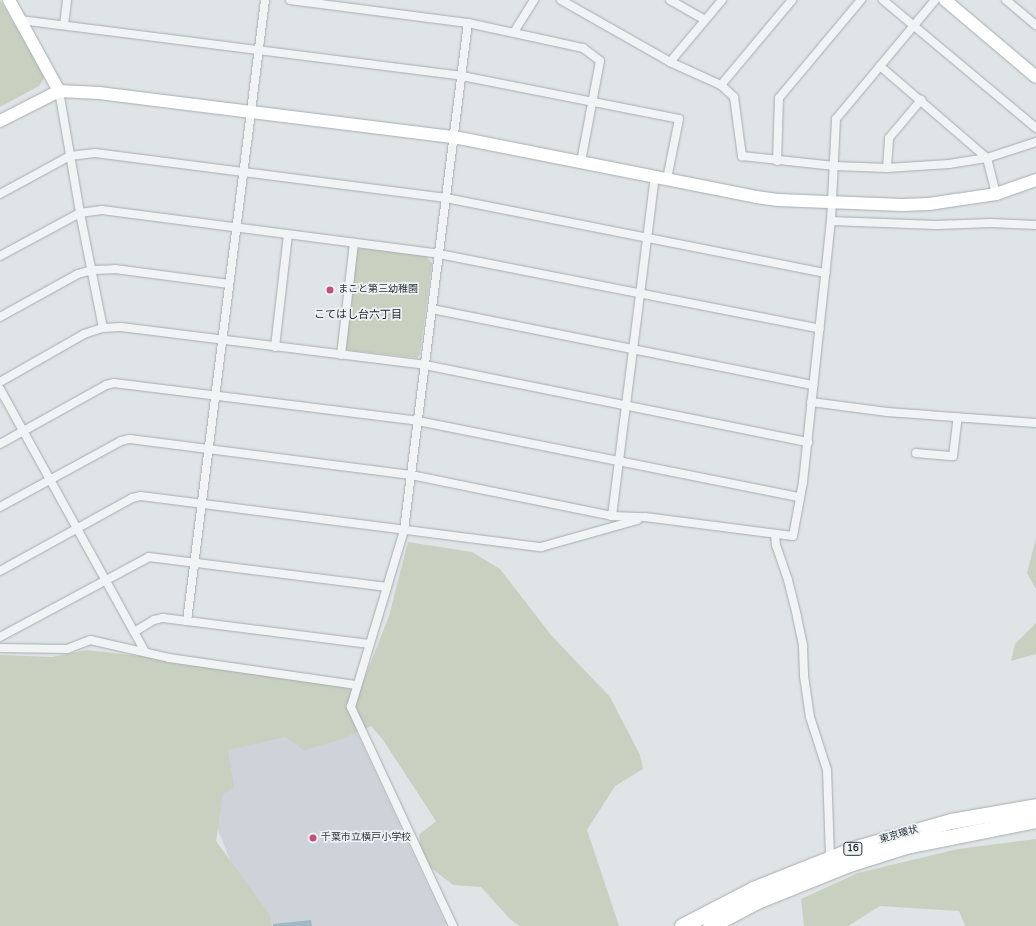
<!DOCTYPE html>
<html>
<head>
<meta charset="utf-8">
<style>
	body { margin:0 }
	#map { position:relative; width:1036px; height:926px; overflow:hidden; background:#dfe4e7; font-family:"Varela Round","Noto Sans JP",sans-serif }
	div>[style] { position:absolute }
	.built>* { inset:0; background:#cdd3d8 }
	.green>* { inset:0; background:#c8d0c0 }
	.water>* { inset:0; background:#9cb9c4 }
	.roads { filter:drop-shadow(0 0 1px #a5acb0) drop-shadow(0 0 1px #a5acb0) }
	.street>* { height:8px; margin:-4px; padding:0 4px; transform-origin:4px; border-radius:4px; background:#f1f4f5 }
	.secondary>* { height:12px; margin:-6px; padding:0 6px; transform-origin:6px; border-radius:6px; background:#fff }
	.highway>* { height:15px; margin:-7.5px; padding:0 7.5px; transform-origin:7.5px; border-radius:7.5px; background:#fff }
	.dots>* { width:11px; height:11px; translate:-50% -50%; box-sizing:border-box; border:2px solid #eef2f4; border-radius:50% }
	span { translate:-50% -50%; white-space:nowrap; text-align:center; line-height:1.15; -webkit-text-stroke:3.5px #eef2f4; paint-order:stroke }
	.shield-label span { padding:1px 3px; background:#eef2f4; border:1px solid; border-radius:3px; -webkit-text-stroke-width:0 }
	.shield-label { font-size:9px; color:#29353c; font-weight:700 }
	.poi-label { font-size:10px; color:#29353c }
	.left { translate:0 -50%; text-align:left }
	.street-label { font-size:10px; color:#29353c }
	.neighbourhood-label { font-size:11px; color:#1b262d }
</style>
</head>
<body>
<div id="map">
	<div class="built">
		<i style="clip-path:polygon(344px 705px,446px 925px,444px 926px,256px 926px,187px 751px)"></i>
	</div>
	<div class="green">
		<i style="clip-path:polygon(0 0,45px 77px,39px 86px,0 107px)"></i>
		<i style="clip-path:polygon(360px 248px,426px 256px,432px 263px,420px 354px,417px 358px,348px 350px,344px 347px,355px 253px)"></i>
		<i style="clip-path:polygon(1036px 538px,1036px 589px,1027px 573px)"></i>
		<i style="clip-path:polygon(408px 542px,472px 552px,500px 569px,551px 635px,610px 697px,640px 755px,643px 769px,615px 786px,587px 830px,619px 926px,520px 926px,511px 920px,481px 887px,453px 885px,422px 861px,419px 835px,436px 821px,383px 740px,371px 726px,339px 740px,304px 750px,285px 737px,228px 750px,234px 787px,223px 794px,216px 841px,270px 915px,272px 926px,0 926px,0 655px,52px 657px,86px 650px,140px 656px,360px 690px,389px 616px)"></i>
		<i style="clip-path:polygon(1036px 623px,1036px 654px,1011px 661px,1015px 644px)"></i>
		<i style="clip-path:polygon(1036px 839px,1036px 926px,965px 926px,959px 911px,880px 906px,848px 926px,804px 926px,801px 899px,858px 873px,958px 849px)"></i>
	</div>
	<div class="water">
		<i style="clip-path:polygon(311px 920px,312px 926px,273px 926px,273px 924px)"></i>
	</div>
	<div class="roads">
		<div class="street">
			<i style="left:290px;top:0;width:179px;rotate:7.4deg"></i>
			<i style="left:468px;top:23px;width:118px;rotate:12.3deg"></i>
			<i style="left:583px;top:48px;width:21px;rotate:37deg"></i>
			<i style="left:600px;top:61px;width:103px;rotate:100.7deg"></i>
			<i style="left:561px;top:0;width:125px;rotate:29.6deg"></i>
			<i style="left:670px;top:62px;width:56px;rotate:24.3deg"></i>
			<i style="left:721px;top:85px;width:18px;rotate:43deg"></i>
			<i style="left:734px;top:97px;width:60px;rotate:82.3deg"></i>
			<i style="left:742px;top:156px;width:93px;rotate:6.2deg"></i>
			<i style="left:834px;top:166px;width:53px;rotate:2.2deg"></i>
			<i style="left:887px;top:168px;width:62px;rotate:-3.7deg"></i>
			<i style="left:949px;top:164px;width:38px;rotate:-9deg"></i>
			<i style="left:987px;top:158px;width:52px;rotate:-18.1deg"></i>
			<i style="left:670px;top:0;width:40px;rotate:29.7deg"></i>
			<i style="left:883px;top:0;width:199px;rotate:39.9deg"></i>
			<i style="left:1006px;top:0;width:39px;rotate:40deg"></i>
			<i style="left:20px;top:20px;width:446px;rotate:7.2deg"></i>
			<i style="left:462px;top:76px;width:221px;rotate:11.2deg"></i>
			<i style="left:679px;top:119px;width:61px;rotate:101.3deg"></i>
			<i style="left:64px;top:25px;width:25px;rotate:-83deg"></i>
			<i style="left:514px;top:32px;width:38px;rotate:-58deg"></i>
			<i style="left:670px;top:62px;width:81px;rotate:-50deg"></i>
			<i style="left:880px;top:66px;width:141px;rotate:40.7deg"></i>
			<i style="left:987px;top:158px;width:37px;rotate:76deg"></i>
			<i style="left:721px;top:85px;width:111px;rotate:-50.1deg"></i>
			<i style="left:59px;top:91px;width:124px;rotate:80.2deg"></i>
			<i style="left:80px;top:213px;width:117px;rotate:78.7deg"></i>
			<i style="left:777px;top:161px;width:63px;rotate:-88.2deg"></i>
			<i style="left:779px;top:98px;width:128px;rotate:-50.1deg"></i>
			<i style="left:887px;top:168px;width:30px;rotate:-86deg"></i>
			<i style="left:889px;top:138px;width:50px;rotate:-49.9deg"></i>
			<i style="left:0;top:194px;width:80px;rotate:-28.5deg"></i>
			<i style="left:70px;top:156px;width:25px;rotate:-7deg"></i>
			<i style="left:95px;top:153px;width:354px;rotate:7.3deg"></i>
			<i style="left:446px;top:198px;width:387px;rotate:11.2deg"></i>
			<i style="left:831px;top:221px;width:105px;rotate:2.2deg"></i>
			<i style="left:936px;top:225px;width:55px;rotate:-2.1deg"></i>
			<i style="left:991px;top:223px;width:45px;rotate:2.5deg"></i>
			<i style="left:0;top:256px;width:91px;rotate:-28.3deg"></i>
			<i style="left:80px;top:213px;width:22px;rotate:-8deg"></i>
			<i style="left:102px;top:210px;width:340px;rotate:7.4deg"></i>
			<i style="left:439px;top:254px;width:388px;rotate:11.1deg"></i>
			<i style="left:432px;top:309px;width:389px;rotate:11.3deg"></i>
			<i style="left:0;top:317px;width:89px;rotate:-28.9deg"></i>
			<i style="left:78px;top:274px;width:15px;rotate:-16deg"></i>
			<i style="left:92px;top:270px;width:23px;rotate:-2deg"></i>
			<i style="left:115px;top:269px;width:115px;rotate:7.5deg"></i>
			<i style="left:275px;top:347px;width:113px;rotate:-83.4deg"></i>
			<i style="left:341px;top:355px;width:113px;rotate:-83.4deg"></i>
			<i style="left:0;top:382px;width:97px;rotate:-29.7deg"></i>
			<i style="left:84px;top:334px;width:20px;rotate:-18deg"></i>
			<i style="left:103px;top:328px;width:18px;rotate:-3deg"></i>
			<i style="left:121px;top:327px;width:306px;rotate:7.1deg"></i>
			<i style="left:425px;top:365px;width:391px;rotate:11.4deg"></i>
			<i style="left:0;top:389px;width:300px;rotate:61.1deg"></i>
			<i style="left:811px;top:402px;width:77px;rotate:7.5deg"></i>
			<i style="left:887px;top:412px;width:149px;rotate:4.2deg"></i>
			<i style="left:0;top:444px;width:121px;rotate:-29.1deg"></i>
			<i style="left:106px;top:385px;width:8px;rotate:-14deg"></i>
			<i style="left:114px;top:383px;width:306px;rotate:7.1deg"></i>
			<i style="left:418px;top:421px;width:389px;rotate:11.3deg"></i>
			<i style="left:916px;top:453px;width:37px;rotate:5deg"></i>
			<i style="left:953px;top:456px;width:39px;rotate:-83deg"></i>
			<i style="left:0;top:507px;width:138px;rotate:-28.6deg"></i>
			<i style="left:121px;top:441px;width:9px;rotate:-13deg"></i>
			<i style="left:130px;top:439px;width:283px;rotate:7.3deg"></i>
			<i style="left:411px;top:475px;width:205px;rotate:11.5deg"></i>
			<i style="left:612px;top:516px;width:33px;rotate:2deg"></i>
			<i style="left:645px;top:517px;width:149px;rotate:7.3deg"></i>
			<i style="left:793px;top:536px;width:55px;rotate:-79.5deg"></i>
			<i style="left:803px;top:482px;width:262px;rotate:-83.9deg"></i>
			<i style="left:831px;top:221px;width:102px;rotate:-87.2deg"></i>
			<i style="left:836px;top:119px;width:155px;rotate:-50.2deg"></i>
			<i style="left:612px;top:516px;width:343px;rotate:-82.8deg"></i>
			<i style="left:775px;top:534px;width:11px;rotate:85deg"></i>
			<i style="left:776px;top:545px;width:37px;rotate:71deg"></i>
			<i style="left:788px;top:580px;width:38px;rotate:76deg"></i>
			<i style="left:797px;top:617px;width:30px;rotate:78deg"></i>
			<i style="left:803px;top:646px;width:30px;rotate:88deg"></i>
			<i style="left:804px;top:676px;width:41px;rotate:81.7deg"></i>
			<i style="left:810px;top:717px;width:56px;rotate:72.2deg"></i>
			<i style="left:827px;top:770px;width:88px;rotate:88deg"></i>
			<i style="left:0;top:571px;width:151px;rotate:-28.9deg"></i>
			<i style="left:132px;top:498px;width:9px;rotate:-13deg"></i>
			<i style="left:141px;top:496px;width:403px;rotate:7.3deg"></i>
			<i style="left:541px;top:547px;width:100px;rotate:-15.7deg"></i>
			<i style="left:187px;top:621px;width:626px;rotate:-82.84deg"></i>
			<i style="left:134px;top:632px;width:23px;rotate:-31deg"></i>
			<i style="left:154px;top:620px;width:9px;rotate:-13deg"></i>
			<i style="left:163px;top:618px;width:208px;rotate:7.2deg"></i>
			<i style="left:0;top:637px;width:169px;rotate:-28.2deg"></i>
			<i style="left:149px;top:557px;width:240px;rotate:7.2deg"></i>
			<i style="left:0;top:648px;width:67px;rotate:0.9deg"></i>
			<i style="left:67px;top:649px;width:25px;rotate:-21deg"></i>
			<i style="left:90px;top:640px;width:81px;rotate:12.8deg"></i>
			<i style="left:169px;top:658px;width:190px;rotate:8.2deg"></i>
			<i style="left:453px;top:926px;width:242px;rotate:-115deg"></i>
			<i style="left:351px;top:707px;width:185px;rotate:-73.3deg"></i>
			<i style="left:404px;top:530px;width:511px;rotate:-82.81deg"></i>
		</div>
		<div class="secondary">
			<i style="left:9px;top:0;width:104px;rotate:61.2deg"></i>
			<i style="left:945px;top:0;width:119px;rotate:40.2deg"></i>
			<i style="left:0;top:121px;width:66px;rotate:-27deg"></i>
			<i style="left:59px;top:91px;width:40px;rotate:2.9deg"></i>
			<i style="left:99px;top:93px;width:358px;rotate:7.1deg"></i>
			<i style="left:454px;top:137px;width:308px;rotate:11.2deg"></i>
			<i style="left:756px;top:197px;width:22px;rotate:8deg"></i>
			<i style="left:778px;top:200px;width:124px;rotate:2.3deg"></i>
			<i style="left:902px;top:205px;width:27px;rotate:-2deg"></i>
			<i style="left:929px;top:204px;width:68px;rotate:-8.5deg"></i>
			<i style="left:996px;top:194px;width:42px;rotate:-19.3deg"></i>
		</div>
		<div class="highway">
			<i style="left:682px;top:926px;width:80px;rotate:-27.5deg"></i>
			<i style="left:753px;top:889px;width:111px;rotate:-21.7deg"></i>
			<i style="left:856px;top:848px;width:99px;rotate:-15.9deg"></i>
			<i style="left:951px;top:821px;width:86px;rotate:-10deg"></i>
			<i style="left:710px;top:926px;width:53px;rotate:-28deg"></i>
			<i style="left:757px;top:901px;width:99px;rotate:-21.9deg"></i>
			<i style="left:849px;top:864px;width:60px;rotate:-17.5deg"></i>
			<i style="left:906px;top:846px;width:133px;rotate:-11.3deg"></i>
		</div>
	</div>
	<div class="dots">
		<i style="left:330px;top:290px;background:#c24e7b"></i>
		<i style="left:313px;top:838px;background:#c24e7b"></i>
	</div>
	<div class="shield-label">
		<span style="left:853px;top:849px">16</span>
	</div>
	<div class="poi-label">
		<span class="left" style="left:338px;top:290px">まこと第三幼稚園</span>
		<span class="left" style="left:321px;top:838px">千葉市立横戸小学校</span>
	</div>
	<div class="street-label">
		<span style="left:899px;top:835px;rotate:-16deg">東京環状</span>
	</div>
	<div class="neighbourhood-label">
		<span style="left:358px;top:315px">こてはし台六丁目</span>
	</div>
</div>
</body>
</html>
